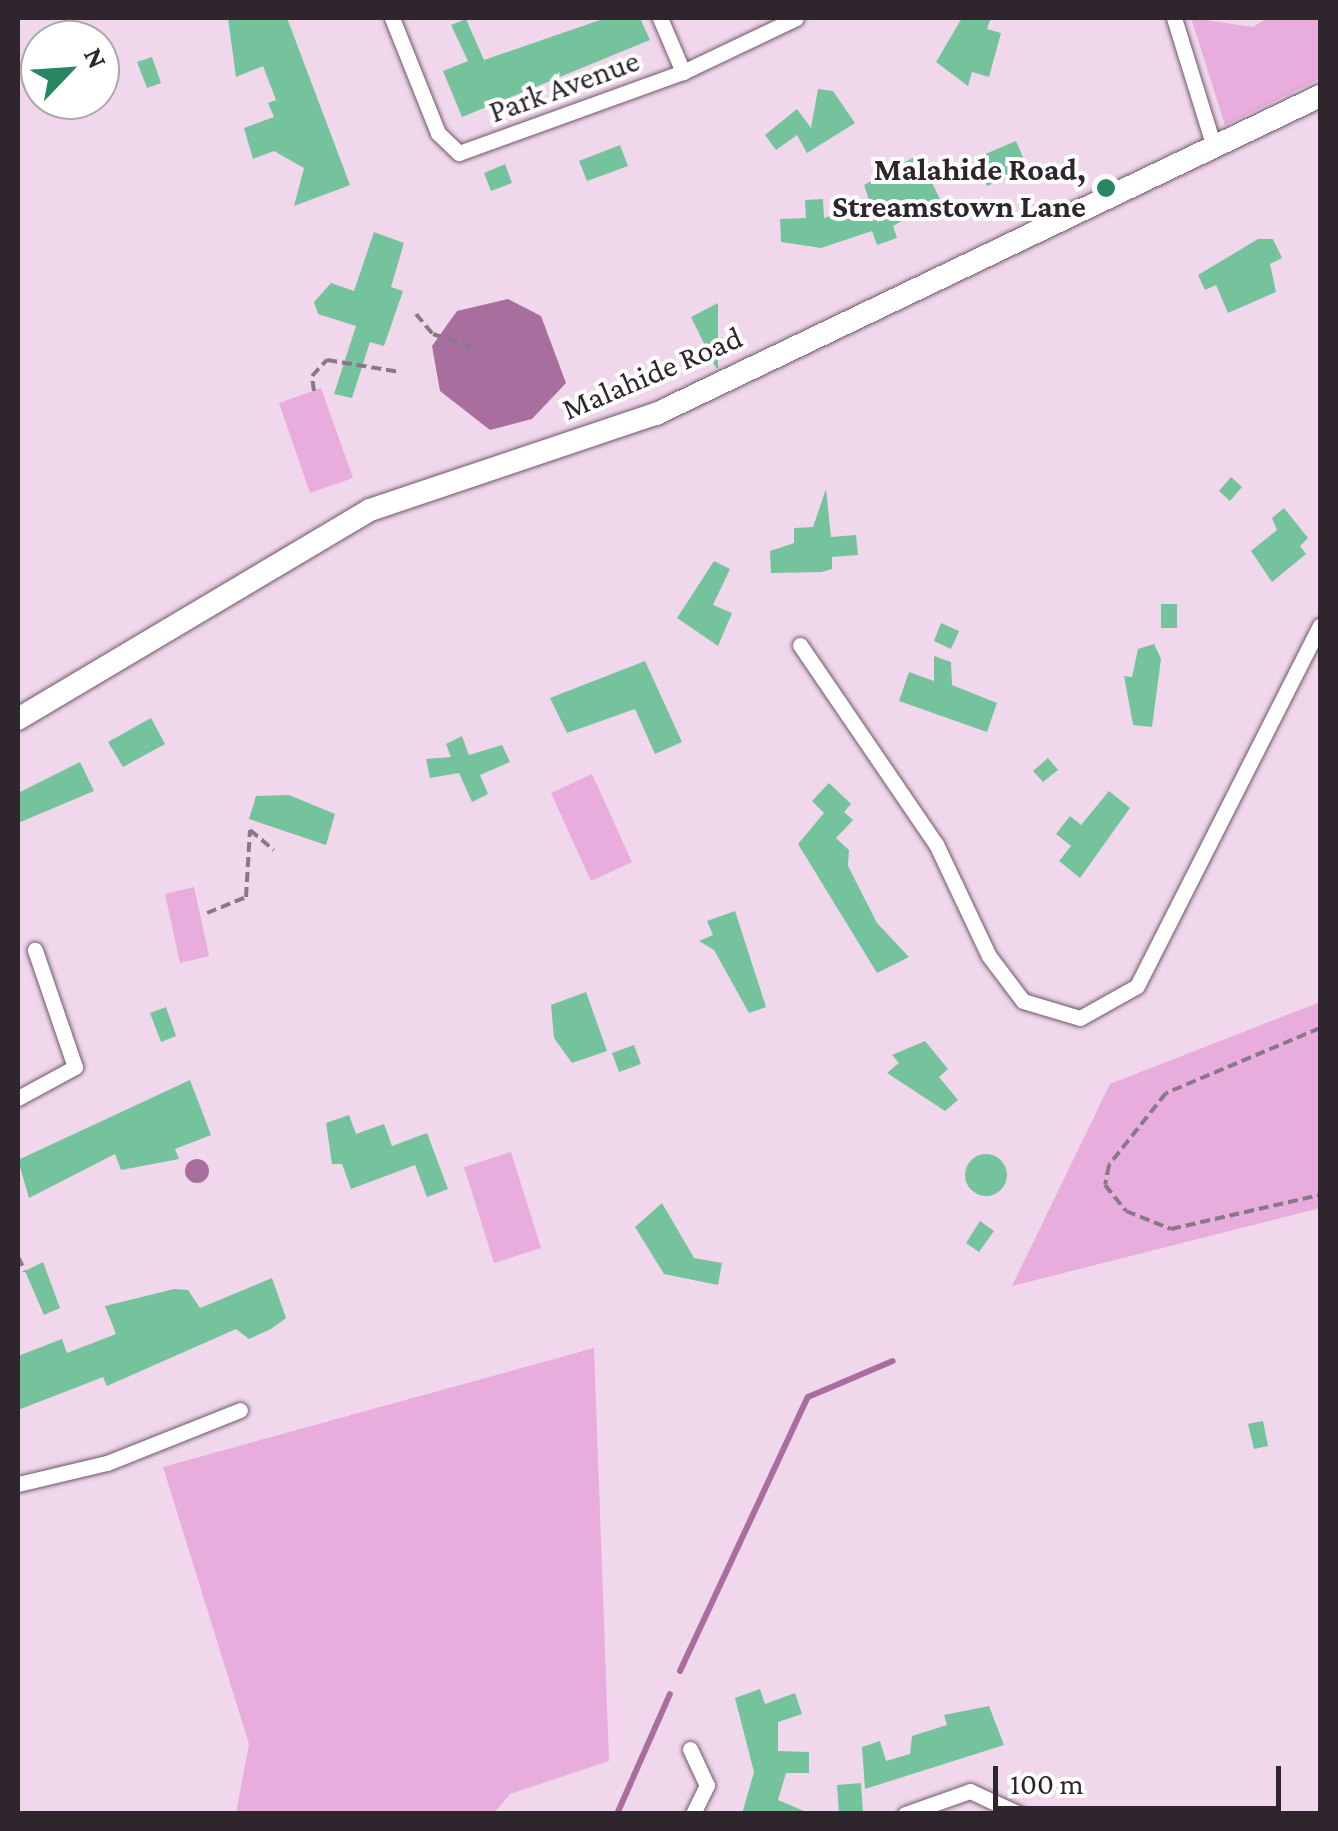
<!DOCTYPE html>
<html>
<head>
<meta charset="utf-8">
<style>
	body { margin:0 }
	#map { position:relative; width:1338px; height:1831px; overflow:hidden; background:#f1d7ec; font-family:"Crimson Pro",serif }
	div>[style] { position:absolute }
	.green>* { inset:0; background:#e8acdd }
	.water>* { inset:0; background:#a86f9e }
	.round { border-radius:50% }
	.stream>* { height:6px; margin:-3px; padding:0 3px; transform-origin:3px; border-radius:3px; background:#a86f9e }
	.building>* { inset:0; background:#75c39d }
	.path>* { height:4px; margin-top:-2px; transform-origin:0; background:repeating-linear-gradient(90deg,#8a7886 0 10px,transparent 0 15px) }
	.roads { filter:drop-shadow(0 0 2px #6e5869) drop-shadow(0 0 2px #6e5869) }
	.minor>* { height:15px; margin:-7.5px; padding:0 7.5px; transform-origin:7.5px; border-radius:7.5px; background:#fff }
	.secondary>* { height:22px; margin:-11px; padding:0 11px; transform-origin:11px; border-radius:11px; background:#fff }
	.dots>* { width:28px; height:28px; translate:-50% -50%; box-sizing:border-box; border:5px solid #fff; border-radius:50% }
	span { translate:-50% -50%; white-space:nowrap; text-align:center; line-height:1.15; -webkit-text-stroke:8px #fff; paint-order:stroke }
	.street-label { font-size:32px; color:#2f252d }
	.poi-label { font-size:32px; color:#2f252d; font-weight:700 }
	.right { translate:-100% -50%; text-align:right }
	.frame { position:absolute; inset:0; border:20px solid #2f252d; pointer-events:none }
	.north { position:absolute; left:20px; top:20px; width:100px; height:100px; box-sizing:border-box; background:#fff; border:2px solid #aca8ab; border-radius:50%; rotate:65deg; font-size:28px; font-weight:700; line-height:40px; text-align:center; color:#2f252d }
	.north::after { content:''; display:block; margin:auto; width:35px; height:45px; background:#278760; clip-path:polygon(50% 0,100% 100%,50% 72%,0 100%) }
	.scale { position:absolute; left:993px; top:1766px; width:288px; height:45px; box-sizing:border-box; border:5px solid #2f252d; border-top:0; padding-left:12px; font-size:30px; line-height:35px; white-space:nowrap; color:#2f252d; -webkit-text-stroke:8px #fff; paint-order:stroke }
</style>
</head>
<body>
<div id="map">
	<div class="green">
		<i style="clip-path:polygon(1191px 18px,1253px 27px,1267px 18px,1320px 18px,1320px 79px,1225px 125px)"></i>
		<i style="clip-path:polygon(321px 388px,353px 478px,310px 493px,279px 403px)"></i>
		<i style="clip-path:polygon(592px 774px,632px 862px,591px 881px,551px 793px)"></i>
		<i style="clip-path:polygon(194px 887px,209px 956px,180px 963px,165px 894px)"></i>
		<i style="clip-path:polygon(1320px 1002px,1320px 1208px,1012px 1286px,1110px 1084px)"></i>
		<i style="clip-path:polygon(511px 1152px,541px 1248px,494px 1263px,464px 1167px)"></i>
		<i style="clip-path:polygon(594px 1348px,609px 1761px,510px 1794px,494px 1813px,236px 1813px,249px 1744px,163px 1467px)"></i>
	</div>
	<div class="water">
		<i style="clip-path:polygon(508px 299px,541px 316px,566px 383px,532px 419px,490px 430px,440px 391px,432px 346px,457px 311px)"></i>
		<i class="round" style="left:185px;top:1159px;width:24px;height:24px"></i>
	</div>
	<div class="stream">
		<i style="left:680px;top:1671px;width:302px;rotate:-65deg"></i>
		<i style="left:808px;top:1397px;width:92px;rotate:-23deg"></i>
		<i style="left:617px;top:1814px;width:131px;rotate:-66.2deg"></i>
	</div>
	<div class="building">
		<i style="clip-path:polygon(228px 18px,287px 18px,350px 185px,294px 206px,304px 168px,274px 151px,253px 159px,244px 128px,274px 117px,268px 103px,276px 100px,263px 66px,236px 77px)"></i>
		<i style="clip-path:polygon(606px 18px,640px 18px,650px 40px,462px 117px,443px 71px,468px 61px,451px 25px,466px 19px,484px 60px)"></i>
		<i style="clip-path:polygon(962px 18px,991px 18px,987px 29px,1001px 33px,989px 77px,972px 72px,968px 86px,936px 62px)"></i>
		<i style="clip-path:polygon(152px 57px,161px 83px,147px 88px,137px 62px)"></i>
		<i style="clip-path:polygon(818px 89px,833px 91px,855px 123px,807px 153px,797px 135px,776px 150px,765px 135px,797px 109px,811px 128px)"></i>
		<i style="clip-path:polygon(1016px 141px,1028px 169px,987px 186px,976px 158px)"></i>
		<i style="clip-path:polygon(620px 145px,628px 166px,587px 181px,579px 161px)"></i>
		<i style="clip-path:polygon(918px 155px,940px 199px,893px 226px,897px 238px,877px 245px,872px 231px,821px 248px,781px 242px,780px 219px,806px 218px,805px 200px,823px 199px,824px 218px,870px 203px,864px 185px)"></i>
		<i style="clip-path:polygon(505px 164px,512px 183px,491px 191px,484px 173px)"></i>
		<i style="clip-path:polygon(374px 232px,404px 243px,391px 287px,403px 291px,384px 346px,370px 342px,352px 398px,334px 394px,356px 326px,318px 314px,314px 302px,331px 283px,354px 291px)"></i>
		<i style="clip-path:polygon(1258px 239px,1273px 239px,1282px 258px,1270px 264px,1276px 292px,1228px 313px,1216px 285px,1205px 290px,1198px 275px)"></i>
		<i style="clip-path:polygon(718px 303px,718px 368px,716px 368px,691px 317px)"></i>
		<i style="clip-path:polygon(1231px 477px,1242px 487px,1230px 501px,1219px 491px)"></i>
		<i style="clip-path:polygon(826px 489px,831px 537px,856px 535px,858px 555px,832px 557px,832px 569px,822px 572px,771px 573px,770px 551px,794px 543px,794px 528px,813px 527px)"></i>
		<i style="clip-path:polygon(1284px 508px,1308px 538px,1300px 546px,1306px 554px,1272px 582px,1251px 551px,1277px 530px,1272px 518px)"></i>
		<i style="clip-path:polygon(714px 561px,730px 569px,713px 605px,732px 613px,718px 646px,677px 618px)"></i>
		<i style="clip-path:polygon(1161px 604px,1177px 604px,1177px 628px,1161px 628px)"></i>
		<i style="clip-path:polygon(941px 623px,959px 631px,951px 649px,934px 641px)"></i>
		<i style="clip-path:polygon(1154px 644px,1161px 659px,1152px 727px,1133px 725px,1124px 676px,1132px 677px,1138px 649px)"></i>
		<i style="clip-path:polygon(934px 656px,951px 662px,952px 685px,997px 703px,987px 732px,899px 701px,909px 672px,934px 681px)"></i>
		<i style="clip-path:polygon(645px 661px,682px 742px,655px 754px,635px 709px,567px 733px,550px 698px)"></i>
		<i style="clip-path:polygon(151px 718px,165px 744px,123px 767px,108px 742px)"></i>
		<i style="clip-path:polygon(462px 736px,469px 755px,502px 745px,510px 762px,480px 775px,488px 794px,472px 802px,459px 773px,430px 778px,426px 759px,451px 757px,446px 744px)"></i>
		<i style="clip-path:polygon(1048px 758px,1058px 770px,1043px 782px,1033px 771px)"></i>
		<i style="clip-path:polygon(80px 762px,94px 791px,18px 823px,18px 793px)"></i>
		<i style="clip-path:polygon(829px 783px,851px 804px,844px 812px,853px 820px,836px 838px,849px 850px,848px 866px,877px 923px,909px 957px,877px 973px,798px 844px,824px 813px,812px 801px)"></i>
		<i style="clip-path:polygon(1109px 791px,1130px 808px,1080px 878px,1059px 861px,1071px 846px,1056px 834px,1070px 816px,1081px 825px)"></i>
		<i style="clip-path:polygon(289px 795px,335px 814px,326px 845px,249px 819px,256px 796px)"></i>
		<i style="clip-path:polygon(735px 911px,766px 1007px,749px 1013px,714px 950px,699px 941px,713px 935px,707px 921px)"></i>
		<i style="clip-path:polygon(586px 992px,607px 1051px,572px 1063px,554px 1038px,551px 1005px)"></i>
		<i style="clip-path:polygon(166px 1007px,176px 1036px,161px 1042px,150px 1013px)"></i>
		<i style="clip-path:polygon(925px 1041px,948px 1069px,939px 1077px,958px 1100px,945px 1111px,887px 1073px,899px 1063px,892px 1055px)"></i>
		<i style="clip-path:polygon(634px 1045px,641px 1064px,619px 1072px,612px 1053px)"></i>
		<i style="clip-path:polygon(190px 1080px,211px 1135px,175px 1149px,179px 1159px,121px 1170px,115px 1154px,29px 1198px,18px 1160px)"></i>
		<i style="clip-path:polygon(349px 1115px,356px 1134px,384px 1124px,392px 1146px,427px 1133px,448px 1189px,427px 1197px,415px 1165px,351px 1189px,342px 1164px,332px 1164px,326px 1123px)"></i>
		<i class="round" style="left:965px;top:1154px;width:42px;height:42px"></i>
		<i style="clip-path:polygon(662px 1203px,694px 1258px,722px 1263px,718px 1285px,664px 1274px,635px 1227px)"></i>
		<i style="clip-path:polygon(980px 1221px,994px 1231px,979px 1252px,966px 1243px)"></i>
		<i style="clip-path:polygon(43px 1262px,60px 1308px,44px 1315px,25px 1271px)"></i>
		<i style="clip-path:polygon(272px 1278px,286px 1318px,271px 1329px,249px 1339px,236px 1329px,107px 1386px,103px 1377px,18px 1410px,18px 1356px,62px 1339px,67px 1353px,116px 1334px,105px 1306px,174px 1289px,188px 1290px,200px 1308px)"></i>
		<i style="clip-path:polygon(1263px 1421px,1268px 1446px,1254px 1449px,1248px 1424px)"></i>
		<i style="clip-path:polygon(760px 1689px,765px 1704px,795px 1693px,802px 1714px,778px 1722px,778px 1751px,809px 1752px,809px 1773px,786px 1773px,778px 1800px,811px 1814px,742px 1814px,754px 1772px,735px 1698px)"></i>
		<i style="clip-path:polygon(989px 1706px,1004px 1745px,865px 1789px,862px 1747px,880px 1741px,886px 1761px,910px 1754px,912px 1736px,947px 1725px,944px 1715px)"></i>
		<i style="clip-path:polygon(861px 1783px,863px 1814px,839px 1814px,837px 1785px)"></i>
	</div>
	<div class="path">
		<i style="left:416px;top:314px;width:26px;rotate:50deg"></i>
		<i style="left:433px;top:334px;width:46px;rotate:19.2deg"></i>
		<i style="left:314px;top:391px;width:15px;rotate:-98deg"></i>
		<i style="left:312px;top:376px;width:22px;rotate:-47deg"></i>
		<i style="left:327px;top:360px;width:74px;rotate:9.3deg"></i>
		<i style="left:207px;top:913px;width:42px;rotate:-22.3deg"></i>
		<i style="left:246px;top:897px;width:67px;rotate:-86.6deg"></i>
		<i style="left:250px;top:830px;width:31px;rotate:40deg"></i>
		<i style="left:1320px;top:1028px;width:167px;rotate:157.1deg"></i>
		<i style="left:1166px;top:1093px;width:92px;rotate:128.4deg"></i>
		<i style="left:1109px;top:1165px;width:20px;rotate:101deg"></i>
		<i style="left:1105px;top:1185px;width:33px;rotate:51deg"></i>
		<i style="left:1126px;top:1211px;width:48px;rotate:21.8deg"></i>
		<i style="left:1171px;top:1229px;width:153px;rotate:-12.9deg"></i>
		<i style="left:18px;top:1203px;width:6px;rotate:90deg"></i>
		<i style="left:18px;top:1257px;width:16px;rotate:63deg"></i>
	</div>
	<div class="roads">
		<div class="minor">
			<i style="left:392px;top:18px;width:124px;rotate:68.2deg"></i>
			<i style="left:438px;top:133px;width:29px;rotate:44deg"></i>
			<i style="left:459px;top:153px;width:238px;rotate:-19.9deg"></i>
			<i style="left:683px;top:72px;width:125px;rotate:-25.5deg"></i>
			<i style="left:660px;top:18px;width:59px;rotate:66.9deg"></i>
			<i style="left:1174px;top:18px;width:135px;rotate:72.8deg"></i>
			<i style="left:800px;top:645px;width:241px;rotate:55.7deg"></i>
			<i style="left:936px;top:844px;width:124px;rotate:64.7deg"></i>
			<i style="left:989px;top:956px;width:56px;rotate:52.9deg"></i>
			<i style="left:1023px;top:1001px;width:59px;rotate:16.6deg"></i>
			<i style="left:1080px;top:1018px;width:65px;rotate:-29.3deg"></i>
			<i style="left:1137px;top:986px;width:404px;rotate:-63.1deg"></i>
			<i style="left:18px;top:1098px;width:65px;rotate:-28.5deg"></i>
			<i style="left:75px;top:1067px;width:124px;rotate:-108.9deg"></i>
			<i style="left:18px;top:1484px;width:91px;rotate:-13.3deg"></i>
			<i style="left:107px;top:1463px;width:143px;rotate:-21.7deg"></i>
			<i style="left:690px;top:1749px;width:40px;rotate:65deg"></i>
			<i style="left:707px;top:1785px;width:32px;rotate:116deg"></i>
			<i style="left:905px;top:1814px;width:69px;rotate:-19.5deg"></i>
			<i style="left:970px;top:1791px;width:54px;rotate:25.1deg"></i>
		</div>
		<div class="secondary">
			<i style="left:18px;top:719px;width:409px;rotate:-30.7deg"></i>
			<i style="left:370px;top:510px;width:302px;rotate:-18.6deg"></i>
			<i style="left:656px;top:414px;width:736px;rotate:-25.59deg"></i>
		</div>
	</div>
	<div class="dots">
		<i style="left:1106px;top:188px;background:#278760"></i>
	</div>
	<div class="street-label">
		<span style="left:564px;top:86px;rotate:-20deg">Park Avenue</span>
		<span style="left:652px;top:373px;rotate:-23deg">Malahide Road</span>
	</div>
	<div class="poi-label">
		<span class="right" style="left:1086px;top:188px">Malahide Road,<br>Streamstown Lane</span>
	</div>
	<div class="frame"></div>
	<div class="north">N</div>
	<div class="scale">100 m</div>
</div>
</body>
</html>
